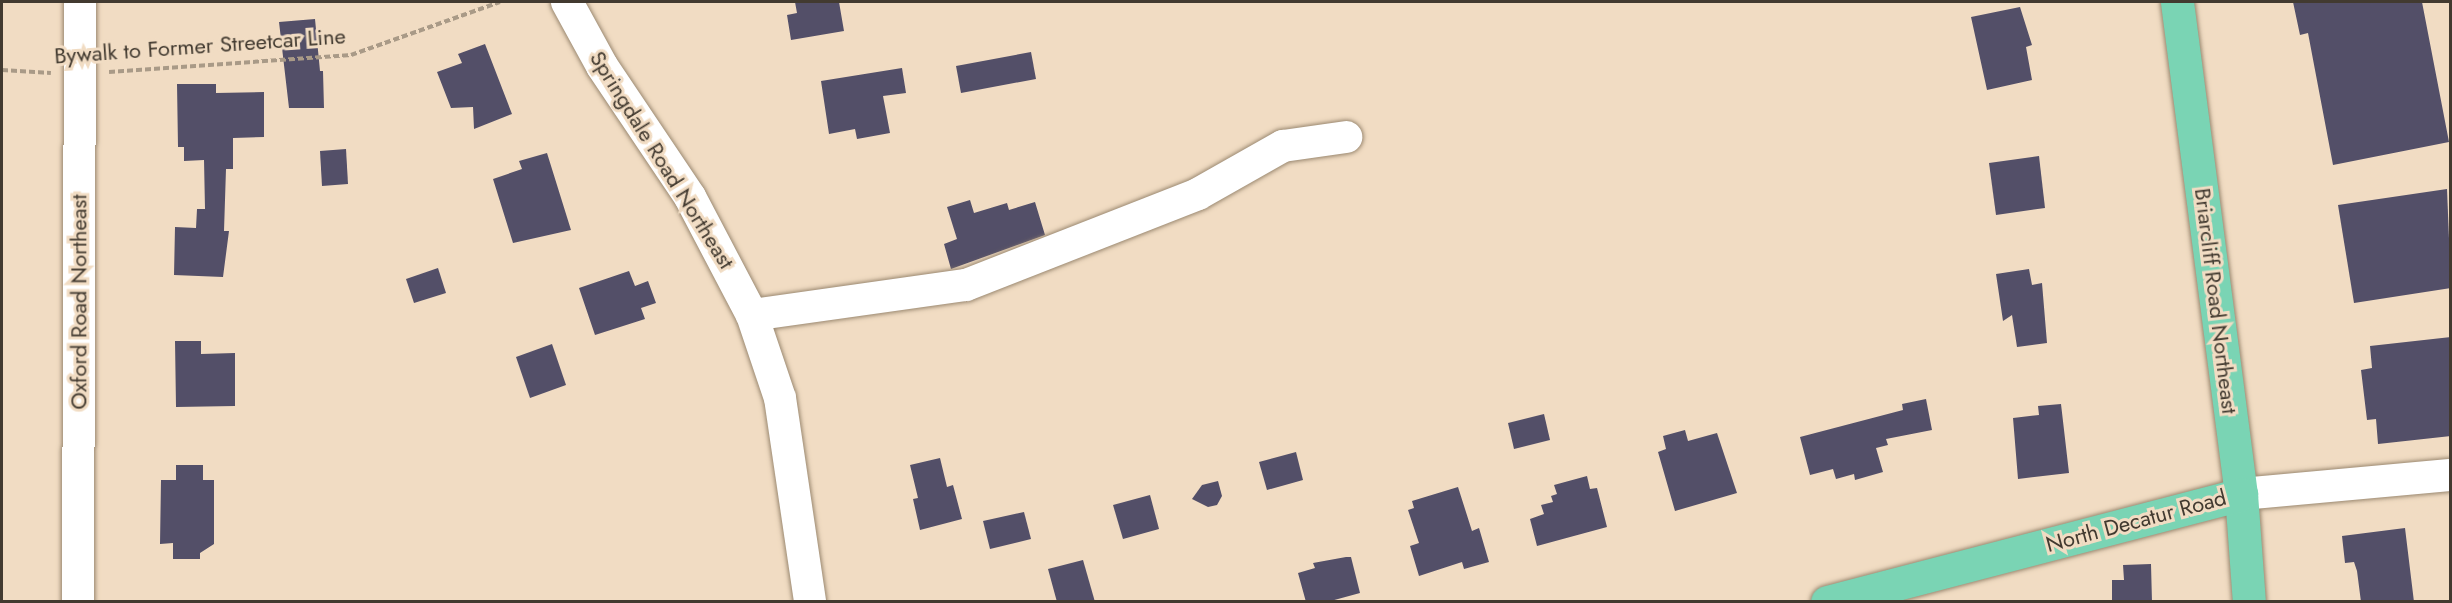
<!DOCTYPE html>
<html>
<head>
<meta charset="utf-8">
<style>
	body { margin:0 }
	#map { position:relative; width:2452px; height:603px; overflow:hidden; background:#f1dcc3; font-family:Jost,sans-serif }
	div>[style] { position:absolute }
	.building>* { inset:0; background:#534f68 }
	.path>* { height:4px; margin-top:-2px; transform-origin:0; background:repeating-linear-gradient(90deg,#a99a87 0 6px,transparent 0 9px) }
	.roads { filter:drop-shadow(0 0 2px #9b8971) drop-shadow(0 0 2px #9b8971) }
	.minor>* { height:32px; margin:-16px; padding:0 16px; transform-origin:16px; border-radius:16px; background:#fff }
	.major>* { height:33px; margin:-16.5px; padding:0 16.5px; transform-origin:16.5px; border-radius:16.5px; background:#7ad4b4 }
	span { translate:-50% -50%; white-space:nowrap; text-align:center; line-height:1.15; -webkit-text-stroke:6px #f1dcc3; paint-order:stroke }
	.street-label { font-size:22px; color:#423a30 }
	.frame { position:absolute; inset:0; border:3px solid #423a30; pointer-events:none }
</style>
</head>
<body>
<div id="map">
	<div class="building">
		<i style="clip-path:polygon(795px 2px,839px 2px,844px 31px,791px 40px,787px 15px,797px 13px)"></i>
		<i style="clip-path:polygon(2293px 2px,2422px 2px,2449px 142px,2333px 165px,2308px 33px,2300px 35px)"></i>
		<i style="clip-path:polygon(2020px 7px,2032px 45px,2026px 47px,2032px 80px,1987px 90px,1971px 17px)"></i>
		<i style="clip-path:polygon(315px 19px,320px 71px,323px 71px,324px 108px,289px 108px,279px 22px)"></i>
		<i style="clip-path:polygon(485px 44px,512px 114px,474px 129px,473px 107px,451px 108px,437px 72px,462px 63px,458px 54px)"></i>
		<i style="clip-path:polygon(1031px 52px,1036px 79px,961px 93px,956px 66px)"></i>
		<i style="clip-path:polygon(902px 68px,906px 93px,883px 96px,890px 133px,857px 139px,855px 129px,829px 134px,821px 81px)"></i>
		<i style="clip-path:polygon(177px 84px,216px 84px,216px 93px,264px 92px,264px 137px,233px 138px,233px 169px,226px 169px,224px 231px,229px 231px,223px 277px,174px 275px,175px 227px,196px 228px,197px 209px,205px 209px,204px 160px,184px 161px,184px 147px,178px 147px)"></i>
		<i style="clip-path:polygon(346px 149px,348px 184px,322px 186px,320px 151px)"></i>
		<i style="clip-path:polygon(547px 153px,571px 230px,513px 243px,493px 179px,522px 169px,519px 161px)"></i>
		<i style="clip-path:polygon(2039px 156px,2045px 208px,1996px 215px,1989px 163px)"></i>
		<i style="clip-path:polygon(2447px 189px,2451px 288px,2354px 303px,2338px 205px)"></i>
		<i style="clip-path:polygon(970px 200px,974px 213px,1007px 203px,1009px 210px,1035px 202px,1045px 235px,951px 269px,944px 244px,957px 239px,947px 207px)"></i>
		<i style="clip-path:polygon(438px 268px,446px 293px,414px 303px,406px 279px)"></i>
		<i style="clip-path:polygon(2029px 269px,2032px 285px,2042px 283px,2047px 343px,2017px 347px,2012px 315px,2003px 321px,1996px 274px)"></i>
		<i style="clip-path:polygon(629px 271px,635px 286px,648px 281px,656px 303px,641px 308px,645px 319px,595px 335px,579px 288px)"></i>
		<i style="clip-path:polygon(2451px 337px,2451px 436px,2378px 444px,2376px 419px,2367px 420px,2361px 370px,2372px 368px,2370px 346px)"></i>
		<i style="clip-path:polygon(175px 341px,201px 341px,201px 354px,235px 353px,235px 406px,176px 407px)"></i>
		<i style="clip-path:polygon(552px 344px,566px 385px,530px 398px,516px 357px)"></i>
		<i style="clip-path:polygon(1926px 399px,1932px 430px,1886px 439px,1888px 445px,1876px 448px,1883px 472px,1855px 480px,1854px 474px,1836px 479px,1833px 469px,1810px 475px,1800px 437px,1903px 410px,1902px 404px)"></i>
		<i style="clip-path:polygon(2061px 404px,2069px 473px,2018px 479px,2013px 418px,2039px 415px,2038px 406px)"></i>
		<i style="clip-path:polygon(1544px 414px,1550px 440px,1514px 449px,1508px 423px)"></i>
		<i style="clip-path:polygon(1685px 430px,1688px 441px,1717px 433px,1737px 493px,1675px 511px,1658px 452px,1666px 449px,1663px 436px)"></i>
		<i style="clip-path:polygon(1296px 452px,1303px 480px,1267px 490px,1259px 462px)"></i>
		<i style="clip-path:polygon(940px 458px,947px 487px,953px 485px,962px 519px,920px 530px,913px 499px,918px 498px,910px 465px)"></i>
		<i style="clip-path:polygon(176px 465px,203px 465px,203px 480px,214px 480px,214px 544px,200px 553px,200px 559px,173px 559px,173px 543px,160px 544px,161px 480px,176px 480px)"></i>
		<i style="clip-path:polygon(1587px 476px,1590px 489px,1597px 488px,1607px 527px,1537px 546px,1530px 519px,1544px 514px,1541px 505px,1553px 502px,1551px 496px,1557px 494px,1554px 485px)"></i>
		<i style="clip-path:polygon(1218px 481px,1222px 496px,1217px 505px,1208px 507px,1192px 499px,1202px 485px)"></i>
		<i style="clip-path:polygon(1458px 487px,1472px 531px,1479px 528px,1489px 562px,1464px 569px,1462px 562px,1419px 576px,1410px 546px,1419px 543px,1408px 510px,1414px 508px,1412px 501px)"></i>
		<i style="clip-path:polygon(1150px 495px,1159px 529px,1123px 539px,1113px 505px)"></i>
		<i style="clip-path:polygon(1024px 512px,1031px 539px,990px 549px,983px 521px)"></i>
		<i style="clip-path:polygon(2405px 528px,2414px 602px,2361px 602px,2357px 571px,2354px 562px,2345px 563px,2342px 536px)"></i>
		<i style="clip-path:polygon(1346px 557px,1351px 557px,1360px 593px,1327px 602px,1306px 602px,1298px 573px,1315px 568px,1313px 563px)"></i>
		<i style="clip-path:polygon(1083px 560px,1095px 602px,1057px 602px,1048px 569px)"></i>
		<i style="clip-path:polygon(2151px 564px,2152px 602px,2112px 602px,2112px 580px,2124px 580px,2123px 565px)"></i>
	</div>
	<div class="path">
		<i style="left:2px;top:70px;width:49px;rotate:3.5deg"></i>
		<i style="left:109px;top:72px;width:243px;rotate:-4deg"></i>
		<i style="left:351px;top:55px;width:158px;rotate:-19.6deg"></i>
	</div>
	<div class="roads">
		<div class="minor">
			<i style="left:567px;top:2px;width:73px;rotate:61.3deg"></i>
			<i style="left:602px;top:66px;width:158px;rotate:56.1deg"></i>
			<i style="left:690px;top:197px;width:133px;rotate:62.3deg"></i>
			<i style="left:752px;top:315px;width:88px;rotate:71.4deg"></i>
			<i style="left:780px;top:398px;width:206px;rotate:81.6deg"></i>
			<i style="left:752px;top:315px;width:216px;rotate:-8deg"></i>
			<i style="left:966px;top:285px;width:249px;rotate:-21.4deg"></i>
			<i style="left:1198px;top:194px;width:98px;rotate:-29.5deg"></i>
			<i style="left:1283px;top:146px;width:64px;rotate:-8.1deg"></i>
			<i style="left:2241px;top:494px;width:210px;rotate:-5.2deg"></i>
			<i style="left:78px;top:602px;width:600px;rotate:-89.81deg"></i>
		</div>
		<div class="major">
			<i style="left:2177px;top:2px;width:496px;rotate:82.6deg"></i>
			<i style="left:2241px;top:494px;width:108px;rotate:85.8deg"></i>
			<i style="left:1827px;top:602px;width:428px;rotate:-14.6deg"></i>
		</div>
	</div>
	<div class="street-label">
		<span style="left:200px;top:46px;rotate:-4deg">Bywalk to Former Streetcar Line</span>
		<span style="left:662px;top:160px;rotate:58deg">Springdale Road Northeast</span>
		<span style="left:2216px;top:301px;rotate:83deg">Briarcliff Road Northeast</span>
		<span style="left:79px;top:302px;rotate:-90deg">Oxford Road Northeast</span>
		<span style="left:2136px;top:521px;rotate:-15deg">North Decatur Road</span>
	</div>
	<div class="frame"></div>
</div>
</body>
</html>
